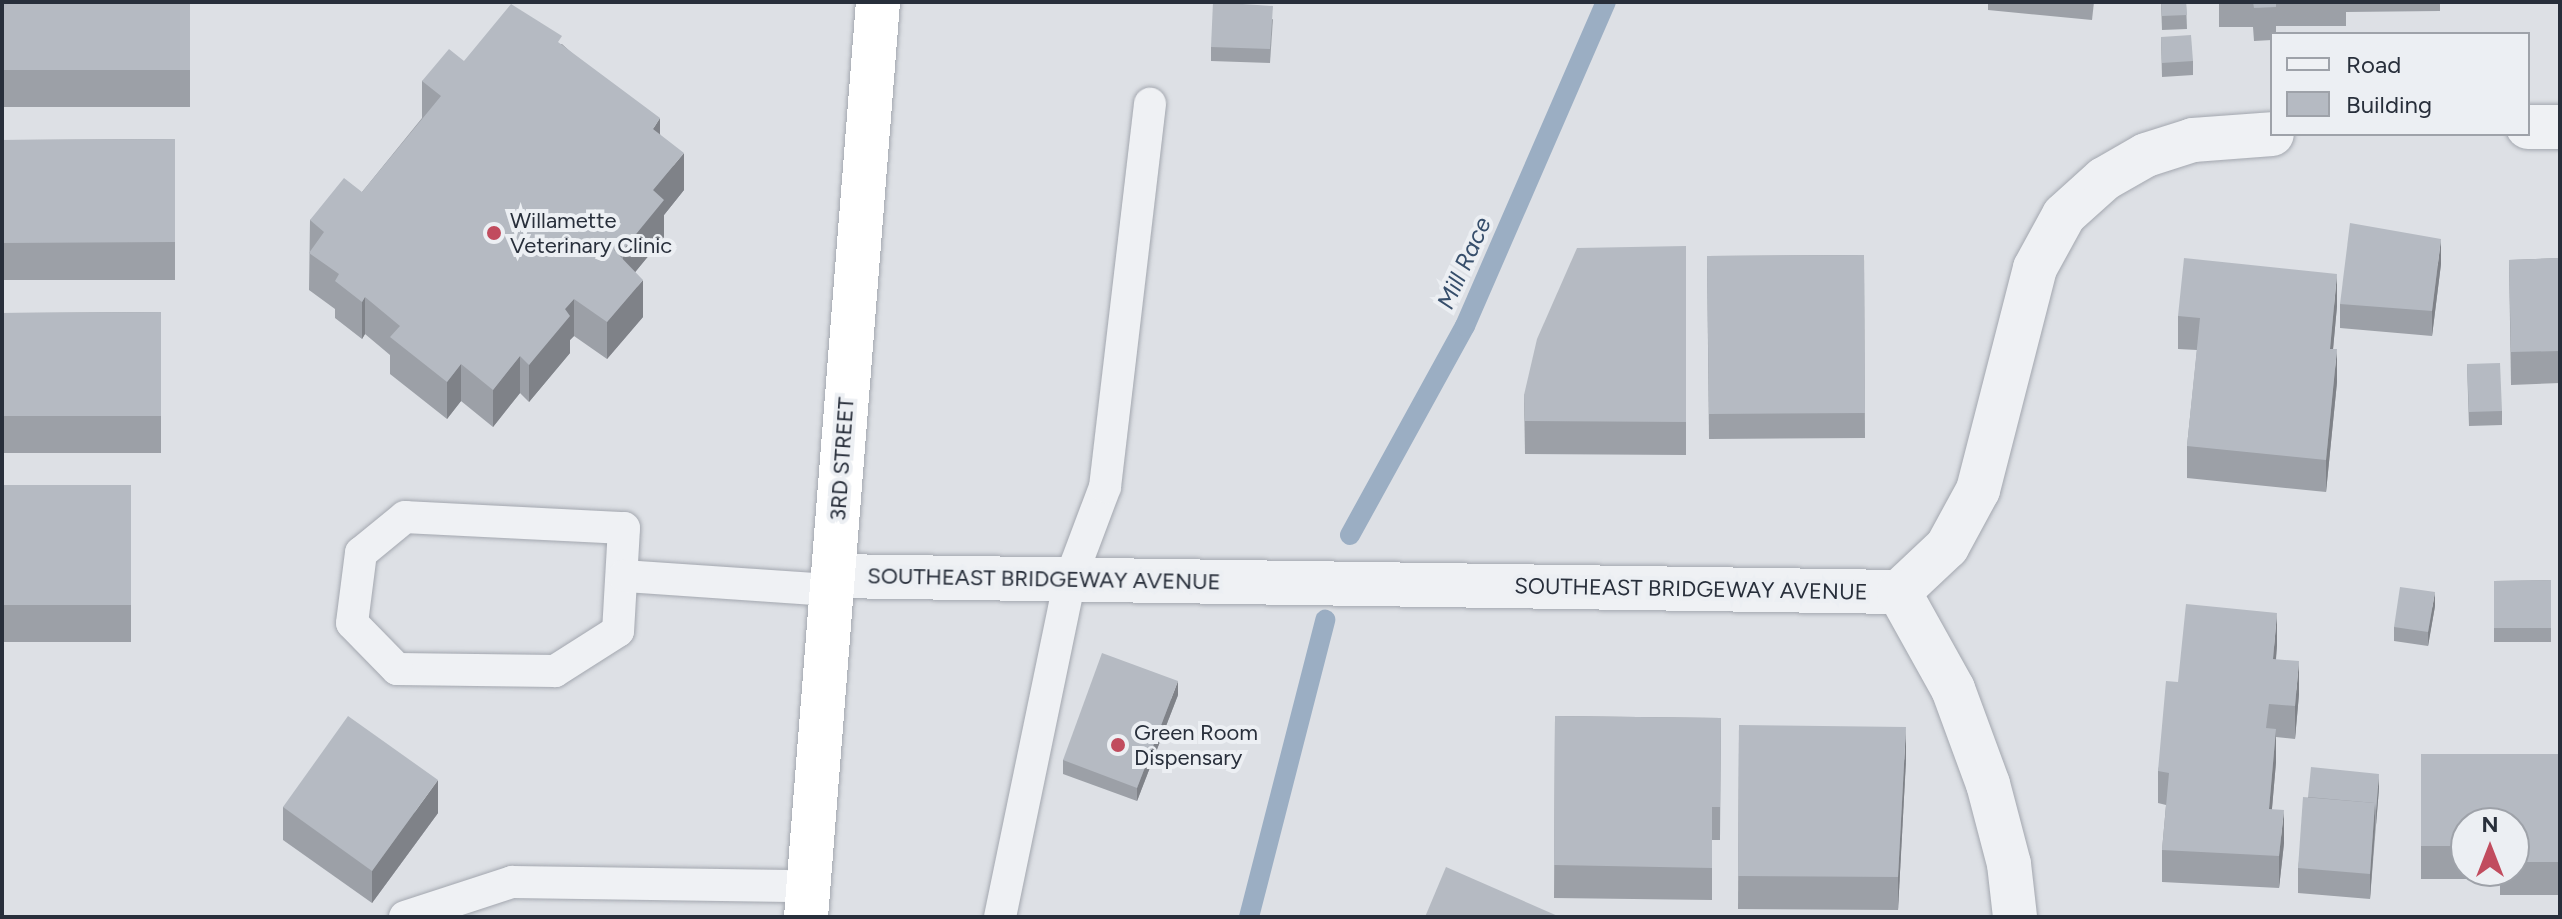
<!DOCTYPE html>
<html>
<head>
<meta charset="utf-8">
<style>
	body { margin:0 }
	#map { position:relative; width:2562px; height:919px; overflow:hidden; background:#dde0e5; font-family:Figtree,sans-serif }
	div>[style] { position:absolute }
	.stream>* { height:20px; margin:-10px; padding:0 10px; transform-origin:10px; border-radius:10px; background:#9baec3 }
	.roads { filter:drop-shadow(0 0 2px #a3a7af) drop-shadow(0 0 2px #a3a7af) }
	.lane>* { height:32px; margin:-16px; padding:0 16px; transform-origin:16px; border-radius:16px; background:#eff1f4 }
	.street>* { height:44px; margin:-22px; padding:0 22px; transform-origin:22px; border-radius:22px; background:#eff1f4 }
	.highway>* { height:44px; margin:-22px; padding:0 22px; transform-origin:22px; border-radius:22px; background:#fff }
	.wall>* { inset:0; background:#9ca0a7 }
	.shaded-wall>* { inset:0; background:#7f8288 }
	.building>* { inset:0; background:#b5bac2 }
	.dots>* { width:22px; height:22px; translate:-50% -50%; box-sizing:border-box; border:4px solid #eceff3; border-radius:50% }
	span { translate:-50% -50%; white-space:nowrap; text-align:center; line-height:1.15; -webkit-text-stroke:8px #eceff3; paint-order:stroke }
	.poi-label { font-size:22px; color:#282f3b }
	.left { translate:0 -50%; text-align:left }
	.street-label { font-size:22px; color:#282f3b }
	.water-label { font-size:24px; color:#364e6b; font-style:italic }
	.frame { position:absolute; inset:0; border:4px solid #282f3b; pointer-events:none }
	.legend { position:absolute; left:2270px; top:32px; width:260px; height:104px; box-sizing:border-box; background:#eceff3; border:2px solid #9ea2a9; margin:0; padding:10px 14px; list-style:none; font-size:24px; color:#282f3b }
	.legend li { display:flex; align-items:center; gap:16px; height:40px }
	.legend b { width:40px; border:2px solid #9ea2a9 }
	.north { position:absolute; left:2450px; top:807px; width:80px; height:80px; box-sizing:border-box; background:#eceff3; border:2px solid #9ea2a9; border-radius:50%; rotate:0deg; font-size:22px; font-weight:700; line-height:32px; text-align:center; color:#282f3b }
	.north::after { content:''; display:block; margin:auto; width:28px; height:36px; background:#c14c5e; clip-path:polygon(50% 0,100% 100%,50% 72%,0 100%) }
</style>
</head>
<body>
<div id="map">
	<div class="stream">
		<i style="left:1350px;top:535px;width:239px;rotate:-61.2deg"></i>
		<i style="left:1465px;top:326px;width:353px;rotate:-66.5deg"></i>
		<i style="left:1249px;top:917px;width:307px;rotate:-75.6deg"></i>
	</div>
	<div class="roads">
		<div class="lane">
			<i style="left:405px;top:517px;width:219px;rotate:2.9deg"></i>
			<i style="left:624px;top:528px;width:103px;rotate:93.3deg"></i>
			<i style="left:618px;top:631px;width:75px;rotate:147.6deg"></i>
			<i style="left:555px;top:671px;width:158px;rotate:-179.3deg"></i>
			<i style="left:397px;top:669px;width:64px;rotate:-134.4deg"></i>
			<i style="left:352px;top:623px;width:71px;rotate:-82.7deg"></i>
			<i style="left:361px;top:553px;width:57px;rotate:-39.3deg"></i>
			<i style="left:624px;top:576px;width:208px;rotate:3.9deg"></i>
			<i style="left:405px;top:917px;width:113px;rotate:-18.1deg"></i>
			<i style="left:512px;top:882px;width:296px;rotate:0.8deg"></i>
			<i style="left:1000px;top:917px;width:344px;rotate:-78.3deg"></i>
			<i style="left:1070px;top:580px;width:99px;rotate:-69.4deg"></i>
			<i style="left:1105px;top:487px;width:386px;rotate:-83.3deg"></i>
		</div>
		<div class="street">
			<i style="left:2528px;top:127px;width:32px"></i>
			<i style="left:833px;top:576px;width:1066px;rotate:0.86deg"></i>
			<i style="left:1899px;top:592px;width:66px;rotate:-43.2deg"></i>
			<i style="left:1947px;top:547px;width:65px;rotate:-61.5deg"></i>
			<i style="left:1978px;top:490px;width:229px;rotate:-75.6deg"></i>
			<i style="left:2035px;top:268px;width:60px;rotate:-61.3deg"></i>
			<i style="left:2064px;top:215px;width:54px;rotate:-42deg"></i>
			<i style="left:2104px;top:179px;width:48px;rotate:-29.7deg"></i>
			<i style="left:2146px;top:155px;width:49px;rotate:-17.7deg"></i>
			<i style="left:2193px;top:140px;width:79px;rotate:-4.3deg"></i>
			<i style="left:1899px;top:592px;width:111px;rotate:60.9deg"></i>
			<i style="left:1953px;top:689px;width:101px;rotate:69.8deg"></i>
			<i style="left:1988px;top:784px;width:83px;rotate:75.3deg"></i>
			<i style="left:2009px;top:864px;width:53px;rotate:83.5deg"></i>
		</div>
		<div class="highway">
			<i style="left:806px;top:917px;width:918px;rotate:-85.5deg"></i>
		</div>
	</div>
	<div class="wall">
		<i style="clip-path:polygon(2px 2px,190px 2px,190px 107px,2px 107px)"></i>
		<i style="clip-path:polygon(1988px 2px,2094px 2px,2092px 20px,1988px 10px)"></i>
		<i style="clip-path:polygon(2161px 2px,2186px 2px,2187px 29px,2162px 30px)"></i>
		<i style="clip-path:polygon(2219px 2px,2459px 2px,2459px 3px,2440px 3px,2440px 11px,2346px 12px,2346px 26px,2276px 26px,2276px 34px,2272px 34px,2272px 40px,2254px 41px,2253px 27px,2219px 27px)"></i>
		<i style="clip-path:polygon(1273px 19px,1270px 63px,1211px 61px,1211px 47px)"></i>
		<i style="clip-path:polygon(2161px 37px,2193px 61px,2193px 75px,2162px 77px)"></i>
		<i style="clip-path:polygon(562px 44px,660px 134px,684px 190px,664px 215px,664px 237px,635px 272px,643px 317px,607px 359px,574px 336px,570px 340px,570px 353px,529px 402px,520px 393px,493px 427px,461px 401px,447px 419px,390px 374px,390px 355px,365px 334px,362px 339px,335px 318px,335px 309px,309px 290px,310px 220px,362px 192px,422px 118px,422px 81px,464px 61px)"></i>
		<i style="clip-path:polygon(175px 139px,175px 280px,2px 280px,2px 140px)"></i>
		<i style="clip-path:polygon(1686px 246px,1686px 455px,1525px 454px,1524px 395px)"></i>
		<i style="clip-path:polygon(1864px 255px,1865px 438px,1709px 439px,1707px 256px)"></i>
		<i style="clip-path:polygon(2560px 258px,2560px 383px,2511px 385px,2509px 260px)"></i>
		<i style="clip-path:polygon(2441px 264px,2432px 336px,2340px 328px,2340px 304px)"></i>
		<i style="clip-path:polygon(2337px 306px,2333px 349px,2337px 382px,2326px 492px,2187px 478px,2187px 446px,2197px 350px,2178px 349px,2178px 316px)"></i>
		<i style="clip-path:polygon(161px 312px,161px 453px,2px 453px,2px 313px)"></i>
		<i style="clip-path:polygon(2467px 364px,2502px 411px,2502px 425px,2469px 426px)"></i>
		<i style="clip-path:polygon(2px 485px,131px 485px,131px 642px,2px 642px)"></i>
		<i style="clip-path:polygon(2551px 580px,2551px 642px,2494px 642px,2494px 581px)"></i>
		<i style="clip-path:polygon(2435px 606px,2428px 646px,2394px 641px,2394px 627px)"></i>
		<i style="clip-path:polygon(2277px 645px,2276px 660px,2299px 694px,2295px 739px,2276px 737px,2276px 762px,2272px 809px,2284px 843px,2279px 888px,2162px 882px,2162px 850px,2166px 805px,2158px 803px,2158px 771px,2178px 682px)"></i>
		<i style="clip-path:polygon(1178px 695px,1137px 801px,1063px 774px,1063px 760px)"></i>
		<i style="clip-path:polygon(1555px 716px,1721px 718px,1720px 840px,1712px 840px,1712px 900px,1554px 898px)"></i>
		<i style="clip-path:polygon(1739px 725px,1906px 760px,1898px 910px,1738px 909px)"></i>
		<i style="clip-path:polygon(evenodd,2421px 754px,2560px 754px,2560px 895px,2500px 895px,2500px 879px,2421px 879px,2421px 754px,2466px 823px,2514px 823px,2514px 871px,2466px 871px,2466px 823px)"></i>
		<i style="clip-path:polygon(2379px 788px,2370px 899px,2298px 893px,2298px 868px,2308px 797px)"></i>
		<i style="clip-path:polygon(283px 807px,438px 813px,372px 903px,283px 840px)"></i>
	</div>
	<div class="shaded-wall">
		<i style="clip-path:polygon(660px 118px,660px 155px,653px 129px)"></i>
		<i style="clip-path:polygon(684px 153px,684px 190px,664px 215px,664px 237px,623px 287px,623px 250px,653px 190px)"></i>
		<i style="clip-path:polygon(2441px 239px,2441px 264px,2432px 336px,2432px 311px)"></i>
		<i style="clip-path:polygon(2337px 274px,2337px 306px,2330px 382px,2330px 349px)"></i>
		<i style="clip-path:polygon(643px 280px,643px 317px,607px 359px,607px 322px)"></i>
		<i style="clip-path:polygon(365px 297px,365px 334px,362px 339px,362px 302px)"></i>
		<i style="clip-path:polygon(574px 299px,574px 336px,570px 340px,570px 353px,529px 402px,529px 365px,565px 309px)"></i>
		<i style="clip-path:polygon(2337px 349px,2337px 382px,2326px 492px,2326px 460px)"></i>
		<i style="clip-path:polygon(520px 356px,520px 393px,493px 427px,493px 390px)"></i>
		<i style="clip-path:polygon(461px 364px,461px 401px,447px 419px,447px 382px)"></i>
		<i style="clip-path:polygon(2435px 592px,2435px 606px,2428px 646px,2428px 632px)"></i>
		<i style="clip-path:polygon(2277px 613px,2277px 645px,2273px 692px,2273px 659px)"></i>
		<i style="clip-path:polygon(2299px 661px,2299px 694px,2295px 739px,2295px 706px)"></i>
		<i style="clip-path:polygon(1178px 681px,1178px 695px,1137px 801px,1137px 788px)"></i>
		<i style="clip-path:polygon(1906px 727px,1906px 760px,1898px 910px,1898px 877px)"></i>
		<i style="clip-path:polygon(2276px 729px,2276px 762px,2269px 842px,2269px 809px)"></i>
		<i style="clip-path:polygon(2379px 774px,2379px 788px,2376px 825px,2376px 811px)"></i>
		<i style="clip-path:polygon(438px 780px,438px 813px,372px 903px,372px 871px)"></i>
		<i style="clip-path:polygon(2375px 803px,2375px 828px,2370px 899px,2370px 874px)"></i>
		<i style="clip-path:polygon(2284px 810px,2284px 843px,2279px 888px,2279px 856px)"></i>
	</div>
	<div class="building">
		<i style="clip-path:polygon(2px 2px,190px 2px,190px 70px,2px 70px)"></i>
		<i style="clip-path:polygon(1213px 2px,1273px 6px,1270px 49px,1211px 47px)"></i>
		<i style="clip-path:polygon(2161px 2px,2186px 2px,2187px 15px,2162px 16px)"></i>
		<i style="clip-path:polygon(2253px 2px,2276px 2px,2276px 7px,2254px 8px)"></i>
		<i style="clip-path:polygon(511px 4px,562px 36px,558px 42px,660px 118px,653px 129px,684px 153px,653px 190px,664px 200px,623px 250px,618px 246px,614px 250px,643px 280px,607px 322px,574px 299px,565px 309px,570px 316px,529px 365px,520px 356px,493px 390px,461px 364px,447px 382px,390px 337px,400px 326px,365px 297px,362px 302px,335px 281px,339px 274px,309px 253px,324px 232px,310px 220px,344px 178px,362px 192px,441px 96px,422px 81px,449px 49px,464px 61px)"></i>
		<i style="clip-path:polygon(2191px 35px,2193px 61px,2162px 63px,2161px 37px)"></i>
		<i style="clip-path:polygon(175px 139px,175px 242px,2px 243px,2px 140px)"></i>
		<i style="clip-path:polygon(2350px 223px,2441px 239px,2432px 311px,2340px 304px)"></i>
		<i style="clip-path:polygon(1686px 246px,1686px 422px,1525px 421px,1524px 395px,1537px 339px,1577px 248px)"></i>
		<i style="clip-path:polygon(1864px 255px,1865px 413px,1709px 414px,1707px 256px)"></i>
		<i style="clip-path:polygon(2184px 258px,2337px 274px,2330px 349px,2337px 349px,2326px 460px,2187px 446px,2200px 318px,2178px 316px)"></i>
		<i style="clip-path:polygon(2560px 258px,2560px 351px,2511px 352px,2509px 260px)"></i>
		<i style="clip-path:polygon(161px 312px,161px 416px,2px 416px,2px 313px)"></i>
		<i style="clip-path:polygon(2500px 363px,2502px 411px,2469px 412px,2467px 364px)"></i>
		<i style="clip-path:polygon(2px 485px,131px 485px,131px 605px,2px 605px)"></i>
		<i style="clip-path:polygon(2551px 580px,2551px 628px,2494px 628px,2494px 581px)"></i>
		<i style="clip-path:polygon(2400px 587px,2435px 592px,2428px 632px,2394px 627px)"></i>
		<i style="clip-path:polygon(2186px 604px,2277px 613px,2273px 659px,2299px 661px,2295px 706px,2269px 704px,2266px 728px,2276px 729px,2269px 809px,2284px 810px,2279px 856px,2162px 850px,2169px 773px,2158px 771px,2166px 681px,2178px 682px)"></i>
		<i style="clip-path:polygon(1102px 653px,1178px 681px,1137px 788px,1063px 760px)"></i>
		<i style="clip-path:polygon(348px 716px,438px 780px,372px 871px,283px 807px)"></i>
		<i style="clip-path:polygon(1555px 716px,1721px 718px,1720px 807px,1712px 807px,1712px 868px,1554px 865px)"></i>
		<i style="clip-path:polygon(1739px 725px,1906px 727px,1898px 877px,1738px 876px)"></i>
		<i style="clip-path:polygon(2421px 754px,2560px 754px,2560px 862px,2514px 862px,2514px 823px,2466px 823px,2466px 846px,2421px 846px)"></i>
		<i style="clip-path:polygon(2311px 767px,2379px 774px,2376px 811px,2375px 803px,2308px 797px)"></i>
		<i style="clip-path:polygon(2303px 797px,2375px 803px,2370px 874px,2298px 868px)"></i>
		<i style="clip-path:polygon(1446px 867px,1560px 917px,1425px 917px)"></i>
	</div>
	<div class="dots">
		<i style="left:494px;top:233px;background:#c14c5e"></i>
		<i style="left:1118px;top:745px;background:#c14c5e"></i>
	</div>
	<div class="poi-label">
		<span class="left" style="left:510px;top:233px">Willamette<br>Veterinary Clinic</span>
		<span class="left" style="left:1134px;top:745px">Green Room<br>Dispensary</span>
	</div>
	<div class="street-label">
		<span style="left:842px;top:459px;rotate:-86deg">3RD STREET</span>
		<span style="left:1044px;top:579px;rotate:1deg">SOUTHEAST BRIDGEWAY AVENUE</span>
		<span style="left:1691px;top:589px;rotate:1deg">SOUTHEAST BRIDGEWAY AVENUE</span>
	</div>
	<div class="water-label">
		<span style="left:1464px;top:263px;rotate:-66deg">Mill Race</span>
	</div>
	<div class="frame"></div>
	<ul class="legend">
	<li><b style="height:10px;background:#eff1f4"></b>Road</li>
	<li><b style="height:22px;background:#b5bac2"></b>Building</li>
	</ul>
	<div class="north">N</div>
</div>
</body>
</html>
